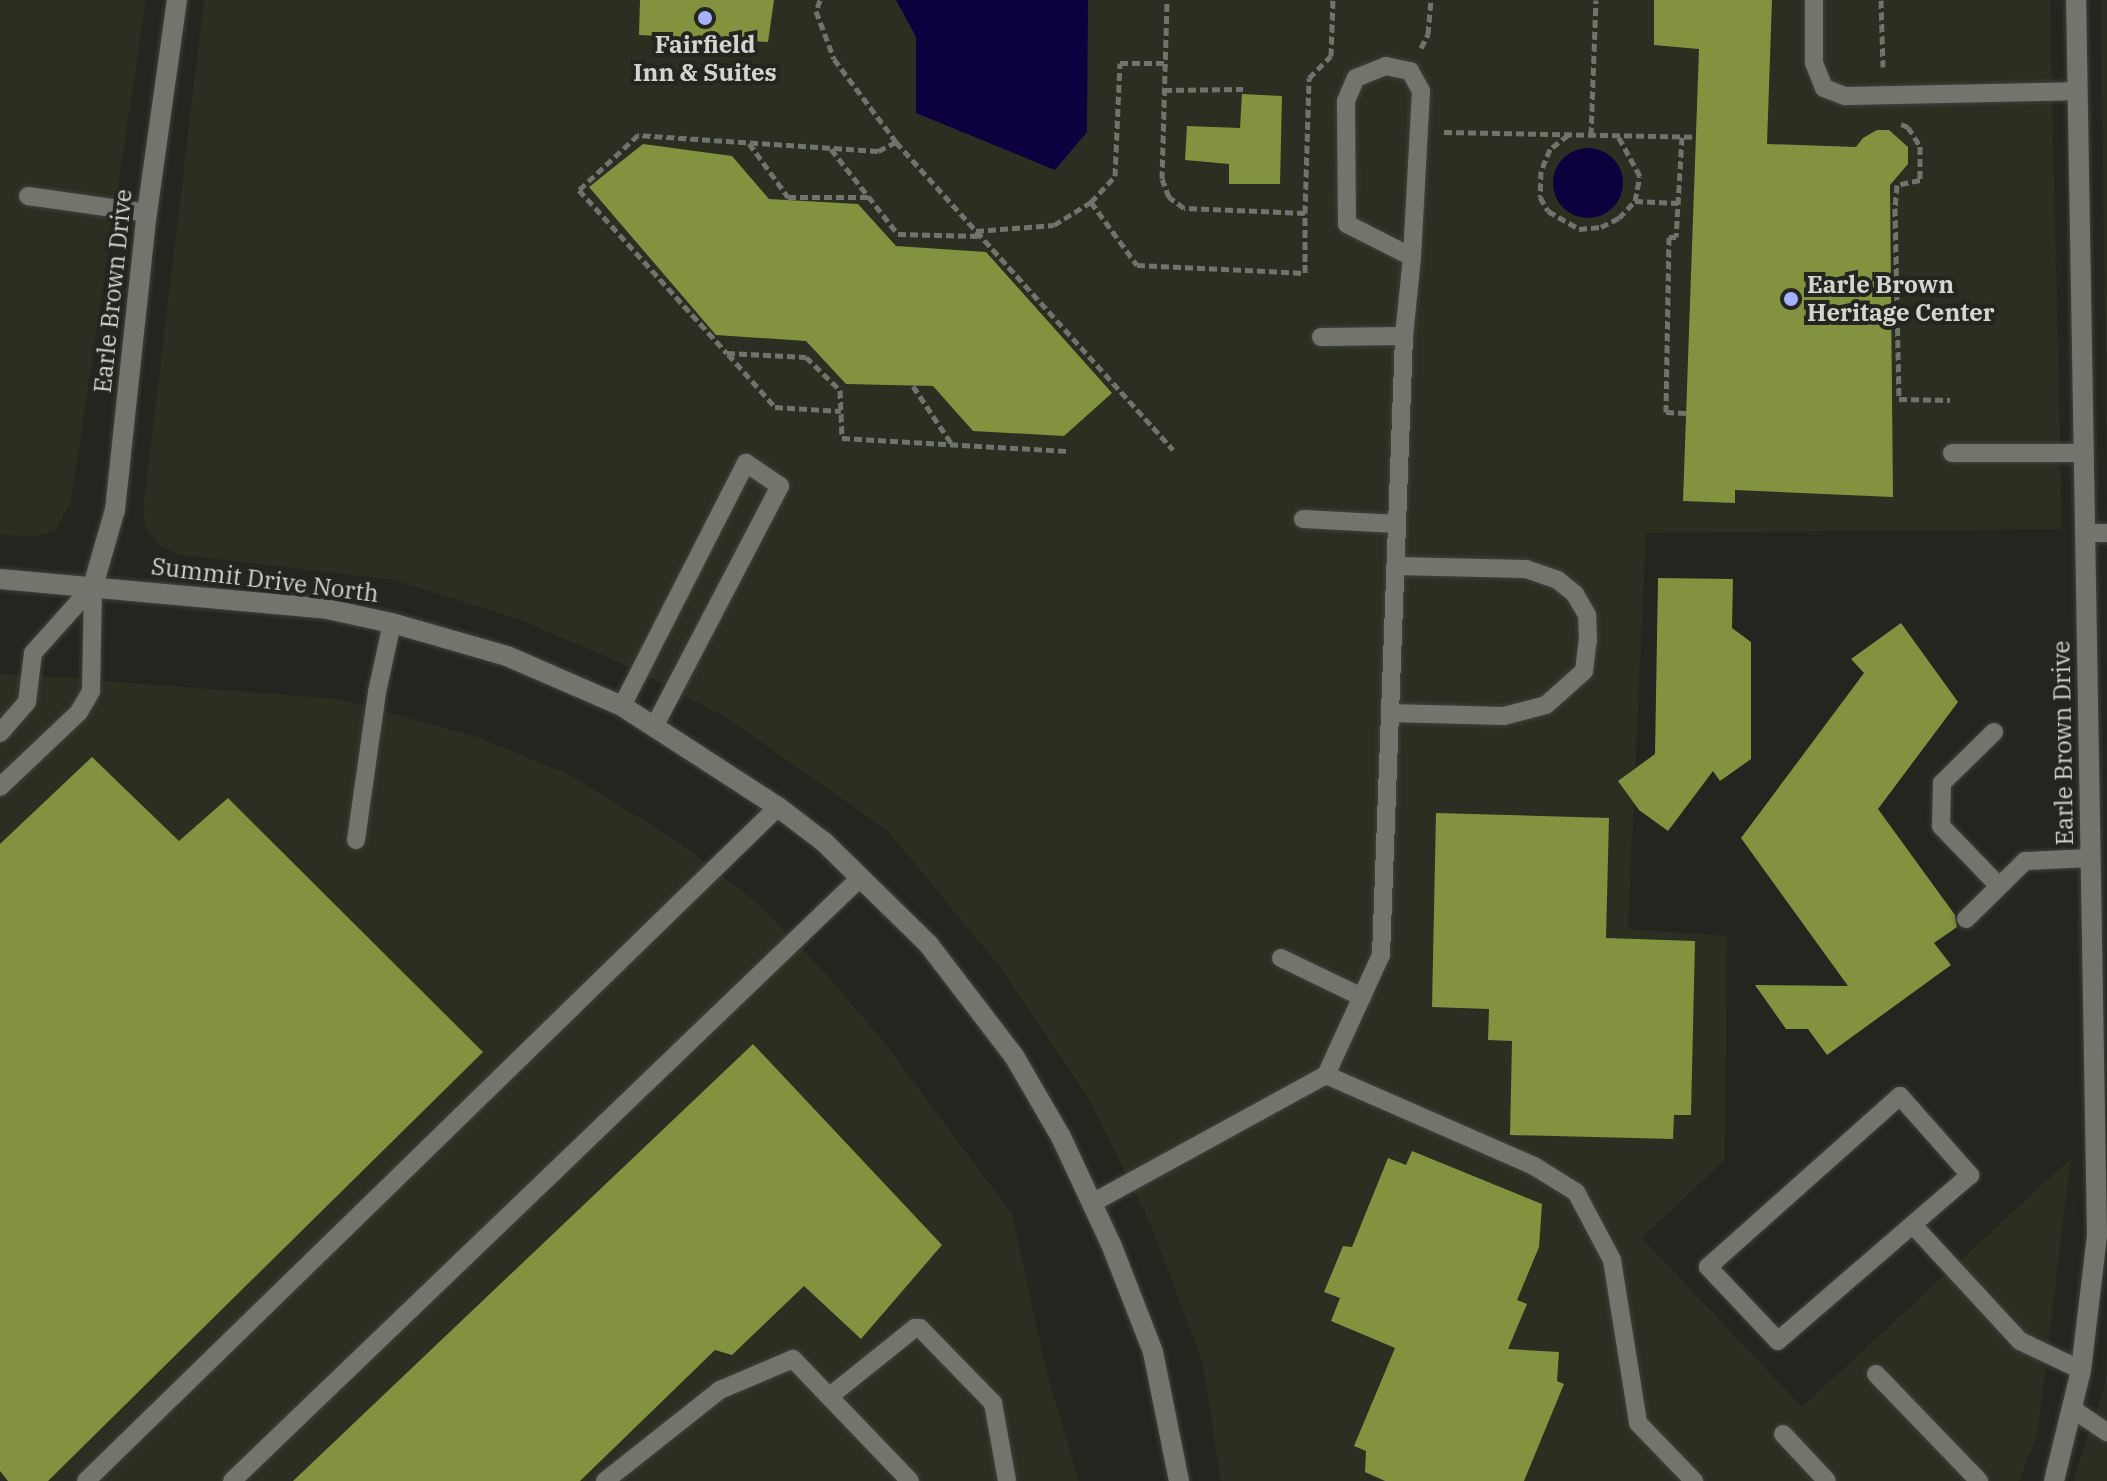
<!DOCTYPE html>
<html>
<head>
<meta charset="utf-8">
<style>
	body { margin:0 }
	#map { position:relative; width:2107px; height:1481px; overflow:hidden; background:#23251e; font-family:"IBM Plex Serif",serif }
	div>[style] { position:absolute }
	.built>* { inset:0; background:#2b2e21 }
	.water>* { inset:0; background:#0c003f }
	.round { border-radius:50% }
	.building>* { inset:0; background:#83923f }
	.path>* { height:5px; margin-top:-2.5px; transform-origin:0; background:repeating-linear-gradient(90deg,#71736d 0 8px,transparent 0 12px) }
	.roads { filter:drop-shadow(0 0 2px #40423c) drop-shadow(0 0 2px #40423c) }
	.service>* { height:18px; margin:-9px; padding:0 9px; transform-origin:9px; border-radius:9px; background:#73756d }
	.tertiary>* { height:20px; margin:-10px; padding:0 10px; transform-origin:10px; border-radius:10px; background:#73756d }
	.dots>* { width:22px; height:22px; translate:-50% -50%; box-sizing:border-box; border:4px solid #23251e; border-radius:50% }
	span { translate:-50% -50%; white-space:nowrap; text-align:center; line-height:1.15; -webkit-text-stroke:8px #23251e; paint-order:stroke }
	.poi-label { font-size:24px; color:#d4d5d1; font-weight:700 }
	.left { translate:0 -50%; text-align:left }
	.street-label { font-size:24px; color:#d4d5d1 }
</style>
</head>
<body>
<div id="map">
	<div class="built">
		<i style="clip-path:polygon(0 0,146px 0,71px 502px,56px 530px,35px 537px,0 535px)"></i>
		<i style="clip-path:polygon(204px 0,2050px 0,2062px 529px,1646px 533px,1628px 929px,1727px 936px,1725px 1160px,1642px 1238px,1802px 1407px,2071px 1158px,2037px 1436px,2019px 1481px,1221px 1481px,1202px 1361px,1151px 1225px,1086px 1094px,1000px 967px,888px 831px,724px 716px,619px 662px,520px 620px,394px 580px,182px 555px,159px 546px,146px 528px,143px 510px)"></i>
		<i style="clip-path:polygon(2101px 0,2107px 0,2107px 502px)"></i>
		<i style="clip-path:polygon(0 673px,340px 699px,477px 737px,570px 775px,677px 841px,760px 905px,827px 975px,884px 1042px,1012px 1214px,1047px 1373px,1079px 1481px,0 1481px)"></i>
		<i style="clip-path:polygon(2107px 1338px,2107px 1481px,2073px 1481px,2105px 1383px)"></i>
	</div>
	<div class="water">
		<i style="clip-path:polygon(896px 0,1088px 0,1087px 132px,1055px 170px,916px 113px,916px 37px)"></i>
		<i class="round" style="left:1553px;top:148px;width:70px;height:70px"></i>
	</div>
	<div class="building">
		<i style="clip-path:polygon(640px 0,774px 0,768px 42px,639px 35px)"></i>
		<i style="clip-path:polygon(1654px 0,1772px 0,1767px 144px,1856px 147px,1863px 138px,1877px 130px,1889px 130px,1908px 147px,1908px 164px,1890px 185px,1893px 497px,1735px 490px,1735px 503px,1683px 501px,1699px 49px,1654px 45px)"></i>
		<i style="clip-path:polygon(1242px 94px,1282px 96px,1280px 184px,1229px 184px,1229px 164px,1185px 160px,1187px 126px,1240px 128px)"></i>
		<i style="clip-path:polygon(643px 144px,732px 156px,769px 199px,858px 204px,896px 246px,986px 252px,1112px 393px,1064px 436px,973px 431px,933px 386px,846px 384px,806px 341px,716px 335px,589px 187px)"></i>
		<i style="clip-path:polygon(1658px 578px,1733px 579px,1732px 628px,1751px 642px,1751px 759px,1720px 781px,1713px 771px,1668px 831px,1639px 810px,1618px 781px,1655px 754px)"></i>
		<i style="clip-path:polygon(1901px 623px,1958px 702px,1878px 809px,1955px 915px,1957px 927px,1934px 943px,1951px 965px,1827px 1055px,1808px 1029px,1786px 1029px,1755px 985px,1848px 986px,1741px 838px,1864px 673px,1851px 659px)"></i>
		<i style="clip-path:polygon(92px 757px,179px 841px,228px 798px,483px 1052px,48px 1481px,8px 1481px,0 1471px,0 844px)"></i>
		<i style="clip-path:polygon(1436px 813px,1609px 818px,1606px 938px,1695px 941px,1691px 1115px,1674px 1115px,1673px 1139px,1510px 1135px,1512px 1041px,1488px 1040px,1489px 1009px,1432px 1007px)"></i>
		<i style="clip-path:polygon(753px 1044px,942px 1245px,861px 1339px,804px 1286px,732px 1355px,715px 1350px,580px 1481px,293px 1481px)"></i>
		<i style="clip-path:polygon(1412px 1151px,1542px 1204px,1539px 1247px,1517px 1300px,1527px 1304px,1508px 1349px,1559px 1352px,1557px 1381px,1564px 1384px,1524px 1481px,1385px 1481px,1365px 1472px,1366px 1451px,1354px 1446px,1395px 1348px,1331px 1321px,1340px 1298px,1324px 1292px,1343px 1246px,1352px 1247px,1388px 1158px,1406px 1165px)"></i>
	</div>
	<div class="path">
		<i style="left:820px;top:0;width:12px;rotate:110deg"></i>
		<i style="left:816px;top:11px;width:51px;rotate:69.4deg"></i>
		<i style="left:834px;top:59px;width:104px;rotate:53.2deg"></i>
		<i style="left:896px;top:142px;width:414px;rotate:48deg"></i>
		<i style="left:1881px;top:0;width:67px;rotate:88.3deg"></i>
		<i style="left:1421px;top:48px;width:16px;rotate:-63deg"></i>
		<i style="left:1428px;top:34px;width:34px;rotate:-85deg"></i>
		<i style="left:1164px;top:90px;width:79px;rotate:-0.7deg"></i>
		<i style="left:1901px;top:124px;width:8px;rotate:23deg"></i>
		<i style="left:1908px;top:127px;width:22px;rotate:58deg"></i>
		<i style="left:1920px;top:146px;width:34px;rotate:90deg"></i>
		<i style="left:1920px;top:180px;width:24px;rotate:168deg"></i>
		<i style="left:1897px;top:185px;width:23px;rotate:95deg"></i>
		<i style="left:1895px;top:208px;width:191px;rotate:88.8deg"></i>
		<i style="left:1899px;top:399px;width:51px;rotate:1.1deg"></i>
		<i style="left:1444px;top:132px;width:252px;rotate:1.1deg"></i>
		<i style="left:1568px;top:135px;width:23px;rotate:142deg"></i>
		<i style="left:1550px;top:149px;width:24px;rotate:112deg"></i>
		<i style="left:1541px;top:171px;width:26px;rotate:92deg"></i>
		<i style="left:1540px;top:197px;width:16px;rotate:60deg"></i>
		<i style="left:1548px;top:211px;width:36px;rotate:30deg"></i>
		<i style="left:1579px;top:229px;width:22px;rotate:-5deg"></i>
		<i style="left:1601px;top:227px;width:20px;rotate:-27deg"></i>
		<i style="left:1619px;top:218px;width:23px;rotate:-47deg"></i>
		<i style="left:1635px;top:201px;width:25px;rotate:-79deg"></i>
		<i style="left:1640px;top:176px;width:46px;rotate:-118.8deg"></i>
		<i style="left:1591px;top:135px;width:135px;rotate:-87.9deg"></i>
		<i style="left:1682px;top:137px;width:100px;rotate:93.4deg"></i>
		<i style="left:1676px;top:237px;width:7px;rotate:180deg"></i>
		<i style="left:1669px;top:237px;width:175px;rotate:91deg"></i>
		<i style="left:1666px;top:412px;width:20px;rotate:3deg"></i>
		<i style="left:896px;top:142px;width:20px;rotate:153deg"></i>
		<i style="left:878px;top:151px;width:241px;rotate:-176.2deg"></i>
		<i style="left:638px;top:135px;width:81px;rotate:137deg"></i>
		<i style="left:579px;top:190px;width:220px;rotate:47.8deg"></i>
		<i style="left:727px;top:353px;width:79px;rotate:2.9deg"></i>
		<i style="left:806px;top:357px;width:47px;rotate:44.1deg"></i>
		<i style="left:840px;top:390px;width:48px;rotate:87.6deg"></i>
		<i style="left:842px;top:438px;width:228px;rotate:3.3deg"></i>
		<i style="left:749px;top:143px;width:67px;rotate:54.2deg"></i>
		<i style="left:788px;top:197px;width:80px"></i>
		<i style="left:831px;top:149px;width:108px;rotate:51.8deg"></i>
		<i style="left:898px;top:234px;width:82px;rotate:1.4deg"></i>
		<i style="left:1635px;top:201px;width:43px;rotate:2.7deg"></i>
		<i style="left:1091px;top:202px;width:35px;rotate:-47deg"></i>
		<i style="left:1115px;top:176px;width:113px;rotate:-87.5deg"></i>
		<i style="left:1120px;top:63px;width:44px"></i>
		<i style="left:1305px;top:213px;width:135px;rotate:-88.3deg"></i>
		<i style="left:1309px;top:78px;width:31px;rotate:-45deg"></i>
		<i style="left:1331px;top:56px;width:56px;rotate:-88deg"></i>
		<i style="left:976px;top:231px;width:78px;rotate:-4.4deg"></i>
		<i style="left:1054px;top:225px;width:44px;rotate:-31.9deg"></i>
		<i style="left:1091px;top:202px;width:78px;rotate:53.9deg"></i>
		<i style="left:1137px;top:265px;width:168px;rotate:2.7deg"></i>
		<i style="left:1305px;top:273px;width:60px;rotate:-90deg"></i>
		<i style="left:1305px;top:213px;width:121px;rotate:-177.6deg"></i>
		<i style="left:1184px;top:208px;width:19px;rotate:-144deg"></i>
		<i style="left:1169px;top:197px;width:19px;rotate:-111deg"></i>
		<i style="left:1162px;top:179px;width:179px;rotate:-88.4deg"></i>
		<i style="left:728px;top:354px;width:71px;rotate:48.4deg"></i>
		<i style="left:775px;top:407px;width:66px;rotate:3.5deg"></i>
		<i style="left:913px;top:386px;width:69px;rotate:56.3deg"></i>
	</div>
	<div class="roads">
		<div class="service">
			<i style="left:1814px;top:0;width:63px;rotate:90deg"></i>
			<i style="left:1814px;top:63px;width:27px;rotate:68deg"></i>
			<i style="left:1824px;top:88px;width:22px;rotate:21deg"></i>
			<i style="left:1845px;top:96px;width:232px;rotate:-1.2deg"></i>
			<i style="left:28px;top:196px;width:120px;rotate:8.1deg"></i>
			<i style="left:1321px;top:337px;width:83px;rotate:-0.7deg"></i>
			<i style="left:1404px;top:336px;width:79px;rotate:-84.2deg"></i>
			<i style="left:1412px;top:257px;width:73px;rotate:-153.1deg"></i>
			<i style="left:1347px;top:224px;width:123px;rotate:-90.5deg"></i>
			<i style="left:1346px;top:101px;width:25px;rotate:-67deg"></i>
			<i style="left:1356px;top:78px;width:32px;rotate:-22deg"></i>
			<i style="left:1386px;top:66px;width:25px;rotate:12deg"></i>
			<i style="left:1410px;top:71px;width:23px;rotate:61deg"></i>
			<i style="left:1421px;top:91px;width:166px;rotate:93.1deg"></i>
			<i style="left:1952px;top:453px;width:132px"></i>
			<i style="left:1303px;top:519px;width:94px;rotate:3deg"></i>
			<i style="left:2085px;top:533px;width:22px"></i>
			<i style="left:622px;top:706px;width:273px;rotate:-63deg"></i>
			<i style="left:746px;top:463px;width:41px;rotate:34.1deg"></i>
			<i style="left:780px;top:486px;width:270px;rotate:117.6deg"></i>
			<i style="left:1390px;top:713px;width:114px;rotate:1.5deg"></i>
			<i style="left:1504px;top:716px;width:43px;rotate:-14.7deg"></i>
			<i style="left:1546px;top:705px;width:51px;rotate:-41.8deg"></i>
			<i style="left:1584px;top:671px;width:31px;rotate:-83deg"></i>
			<i style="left:1588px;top:640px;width:25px;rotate:-92deg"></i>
			<i style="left:1587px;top:615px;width:24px;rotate:-120deg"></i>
			<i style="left:1575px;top:594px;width:22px;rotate:-141deg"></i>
			<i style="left:1558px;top:580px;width:34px;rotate:-161deg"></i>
			<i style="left:1526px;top:569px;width:130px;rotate:-178.7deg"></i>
			<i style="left:1994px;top:732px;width:73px;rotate:135.6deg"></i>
			<i style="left:1942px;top:783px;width:43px;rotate:91.3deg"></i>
			<i style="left:1941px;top:826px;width:83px;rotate:46deg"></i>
			<i style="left:0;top:733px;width:41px;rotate:-48.9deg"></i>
			<i style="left:27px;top:702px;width:49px;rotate:-83deg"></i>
			<i style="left:33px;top:653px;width:90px;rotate:-48.2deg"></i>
			<i style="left:0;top:787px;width:109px;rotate:-43.5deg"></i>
			<i style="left:79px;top:712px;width:24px;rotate:-60deg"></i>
			<i style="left:91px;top:691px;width:105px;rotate:-88.9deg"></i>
			<i style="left:356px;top:840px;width:149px;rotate:-81.9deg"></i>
			<i style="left:377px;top:692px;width:71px;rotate:-77.7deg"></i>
			<i style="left:1966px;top:919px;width:83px;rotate:-44.5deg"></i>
			<i style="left:2025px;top:861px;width:66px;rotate:-2.6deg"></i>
			<i style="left:1281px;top:958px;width:90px;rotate:25.7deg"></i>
			<i style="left:1326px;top:1075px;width:132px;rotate:-65.4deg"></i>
			<i style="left:1381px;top:955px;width:619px;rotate:-87.87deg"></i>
			<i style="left:1900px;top:1096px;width:106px;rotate:48.5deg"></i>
			<i style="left:1970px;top:1175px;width:254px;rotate:139.2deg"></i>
			<i style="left:1778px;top:1341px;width:102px;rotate:-133.4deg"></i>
			<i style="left:1708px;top:1267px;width:257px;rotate:-41.7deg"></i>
			<i style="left:1094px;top:1202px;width:264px;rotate:-28.7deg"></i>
			<i style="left:1326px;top:1075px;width:227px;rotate:23.6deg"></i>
			<i style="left:1534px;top:1166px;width:49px;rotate:31.8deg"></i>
			<i style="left:1576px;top:1192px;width:77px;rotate:62.1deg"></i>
			<i style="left:1612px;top:1260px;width:165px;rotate:80.9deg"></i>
			<i style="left:1638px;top:1423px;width:81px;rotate:46deg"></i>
			<i style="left:1913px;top:1225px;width:158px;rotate:47.3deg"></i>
			<i style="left:2020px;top:1341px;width:68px;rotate:25.4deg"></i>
			<i style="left:1876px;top:1374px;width:149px;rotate:46.1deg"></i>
			<i style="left:830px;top:1396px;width:109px;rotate:-38.7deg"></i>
			<i style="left:915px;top:1328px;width:5px"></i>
			<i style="left:920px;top:1328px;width:105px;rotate:45.8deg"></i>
			<i style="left:993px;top:1403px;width:79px;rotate:79.8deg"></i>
			<i style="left:2074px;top:1410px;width:40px;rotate:34deg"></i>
			<i style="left:1783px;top:1434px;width:64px;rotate:46.9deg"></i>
			<i style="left:86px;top:1481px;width:966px;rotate:-44.25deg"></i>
			<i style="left:232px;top:1481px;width:871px;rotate:-43.84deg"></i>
			<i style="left:605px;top:1481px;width:147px;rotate:-38.4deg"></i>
			<i style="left:720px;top:1390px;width:79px;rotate:-23deg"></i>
			<i style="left:793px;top:1359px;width:169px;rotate:46.2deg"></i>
		</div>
		<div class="tertiary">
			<i style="left:0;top:579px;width:328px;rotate:5.2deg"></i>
			<i style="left:327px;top:609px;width:66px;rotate:12.2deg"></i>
			<i style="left:392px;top:623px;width:120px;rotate:16deg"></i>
			<i style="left:507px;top:656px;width:125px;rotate:23.5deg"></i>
			<i style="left:622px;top:706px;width:186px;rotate:32.9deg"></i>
			<i style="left:778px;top:807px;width:58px;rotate:37.3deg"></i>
			<i style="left:824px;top:842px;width:147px;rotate:44.4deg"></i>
			<i style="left:929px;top:945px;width:140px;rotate:52.6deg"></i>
			<i style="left:1014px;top:1056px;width:94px;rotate:59.9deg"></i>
			<i style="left:1061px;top:1137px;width:118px;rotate:65deg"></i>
			<i style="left:1111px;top:1244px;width:116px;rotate:68.7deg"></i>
			<i style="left:1153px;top:1352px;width:132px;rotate:78.6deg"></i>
			<i style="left:93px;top:586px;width:79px;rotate:-73.9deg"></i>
			<i style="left:115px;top:510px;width:299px;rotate:-83.9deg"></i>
			<i style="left:147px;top:213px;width:215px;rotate:-82deg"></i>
			<i style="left:2054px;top:1481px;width:114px;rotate:-76.3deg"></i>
			<i style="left:2081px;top:1370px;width:136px;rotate:-83.2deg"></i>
			<i style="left:2097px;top:1235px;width:1235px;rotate:-90.97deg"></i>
		</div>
	</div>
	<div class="dots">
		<i style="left:705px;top:18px;background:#a6b1fc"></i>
		<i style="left:1791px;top:299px;background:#a6b1fc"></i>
	</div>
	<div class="poi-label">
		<span style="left:705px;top:59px">Fairfield<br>Inn &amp; Suites</span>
		<span class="left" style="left:1807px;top:299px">Earle Brown<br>Heritage Center</span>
	</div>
	<div class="street-label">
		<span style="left:113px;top:291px;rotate:-84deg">Earle Brown Drive</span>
		<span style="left:265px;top:580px;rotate:7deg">Summit Drive North</span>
		<span style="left:2063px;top:743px;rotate:-91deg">Earle Brown Drive</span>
	</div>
</div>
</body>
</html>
